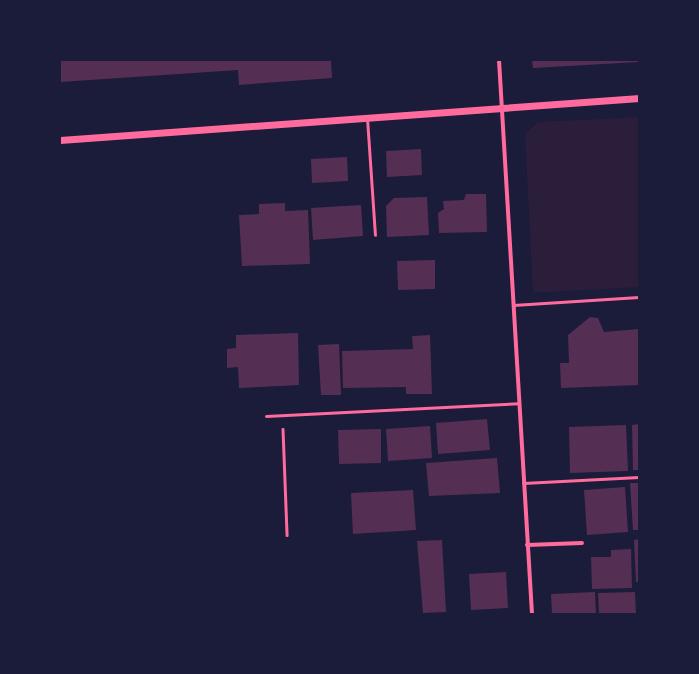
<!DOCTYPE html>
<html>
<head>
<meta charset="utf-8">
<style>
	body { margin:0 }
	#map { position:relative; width:699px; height:674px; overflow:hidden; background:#1b1b3a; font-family:Manrope,sans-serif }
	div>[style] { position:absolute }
	.green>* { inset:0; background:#2a1e3b }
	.building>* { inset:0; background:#542f53 }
	.path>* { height:2.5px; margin:-1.25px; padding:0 1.25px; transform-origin:1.25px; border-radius:1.25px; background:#ff6b9d }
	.service>* { height:3px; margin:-1.5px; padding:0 1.5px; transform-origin:1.5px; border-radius:1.5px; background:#ff6b9d }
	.minor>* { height:4px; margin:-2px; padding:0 2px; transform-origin:2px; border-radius:2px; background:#ff6b9d }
	.tertiary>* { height:7px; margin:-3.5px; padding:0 3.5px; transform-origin:3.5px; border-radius:3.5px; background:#ff6b9d }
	span { translate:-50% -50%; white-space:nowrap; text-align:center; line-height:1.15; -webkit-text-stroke:3.5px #1b1b3a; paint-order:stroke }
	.frame { position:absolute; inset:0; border:61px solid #1b1b3a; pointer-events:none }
</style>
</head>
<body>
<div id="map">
	<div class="green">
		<i style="clip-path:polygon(639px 117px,639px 287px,533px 293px,525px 134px,538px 122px)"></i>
	</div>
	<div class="building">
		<i style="clip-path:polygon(60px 60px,331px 60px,332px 78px,239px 85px,238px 70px,60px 82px)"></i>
		<i style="clip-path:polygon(532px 60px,639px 60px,639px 62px,533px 68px)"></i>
		<i style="clip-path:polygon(421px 149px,422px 175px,387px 177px,386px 151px)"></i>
		<i style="clip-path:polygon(347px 157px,348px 181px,312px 183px,311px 159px)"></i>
		<i style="clip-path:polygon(466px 194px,486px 194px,487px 232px,439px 233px,438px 213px,444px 209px,443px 201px,464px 200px)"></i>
		<i style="clip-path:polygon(427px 197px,429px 235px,387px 237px,386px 206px,394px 198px)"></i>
		<i style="clip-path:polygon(285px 203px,285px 211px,308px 210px,310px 264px,242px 266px,239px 215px,259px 214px,259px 204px)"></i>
		<i style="clip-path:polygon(361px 205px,363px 236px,313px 240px,311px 208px)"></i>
		<i style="clip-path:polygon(435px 260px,435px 289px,398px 290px,397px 261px)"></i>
		<i style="clip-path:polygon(590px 317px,598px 318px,604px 332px,639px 329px,639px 385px,561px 388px,560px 363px,569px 363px,568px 335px)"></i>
		<i style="clip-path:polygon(298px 333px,299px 385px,239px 388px,238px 367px,227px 368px,227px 349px,236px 348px,236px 335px)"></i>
		<i style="clip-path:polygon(430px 335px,432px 394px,406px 394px,406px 387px,343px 388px,342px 351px,413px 349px,412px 336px)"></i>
		<i style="clip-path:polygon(339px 344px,341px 395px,321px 395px,318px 345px)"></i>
		<i style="clip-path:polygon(487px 419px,490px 450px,438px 454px,436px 423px)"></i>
		<i style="clip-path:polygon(639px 424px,639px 470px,633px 470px,632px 425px)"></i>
		<i style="clip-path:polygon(626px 425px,628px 471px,570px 473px,569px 427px)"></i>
		<i style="clip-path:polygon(430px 426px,432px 458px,388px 461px,386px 429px)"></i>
		<i style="clip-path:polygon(381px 429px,381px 463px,339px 464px,338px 430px)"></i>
		<i style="clip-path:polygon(497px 458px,500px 493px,429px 496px,426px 463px)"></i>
		<i style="clip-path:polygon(630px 483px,639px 483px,639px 530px,633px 530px)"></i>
		<i style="clip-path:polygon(625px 487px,628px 532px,587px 535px,584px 490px)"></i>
		<i style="clip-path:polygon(413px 490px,416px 530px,353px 534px,351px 493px)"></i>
		<i style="clip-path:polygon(639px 539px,639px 582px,636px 582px,634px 540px)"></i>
		<i style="clip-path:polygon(442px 540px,446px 612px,423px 613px,417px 541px)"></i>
		<i style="clip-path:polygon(631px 549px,632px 588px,592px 589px,591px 557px,611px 557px,611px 550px)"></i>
		<i style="clip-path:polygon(506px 572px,508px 608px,471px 610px,469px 574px)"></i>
		<i style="clip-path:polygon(595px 592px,596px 614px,552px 614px,551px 594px)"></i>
		<i style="clip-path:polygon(635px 592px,636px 614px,599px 614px,598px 593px)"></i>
	</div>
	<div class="path">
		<i style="left:283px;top:429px;width:106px;rotate:87.8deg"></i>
	</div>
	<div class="service">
		<i style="left:367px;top:118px;width:117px;rotate:86.1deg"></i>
		<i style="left:513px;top:305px;width:126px;rotate:-3.6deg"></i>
		<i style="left:266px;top:416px;width:253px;rotate:-2.9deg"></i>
		<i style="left:523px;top:483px;width:116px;rotate:-3deg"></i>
	</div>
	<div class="minor">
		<i style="left:499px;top:60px;width:555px;rotate:86.59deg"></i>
		<i style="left:527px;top:545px;width:55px;rotate:-2.1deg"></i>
	</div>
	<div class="tertiary">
		<i style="left:60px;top:140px;width:581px;rotate:-4.15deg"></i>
	</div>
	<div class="frame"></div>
</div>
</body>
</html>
